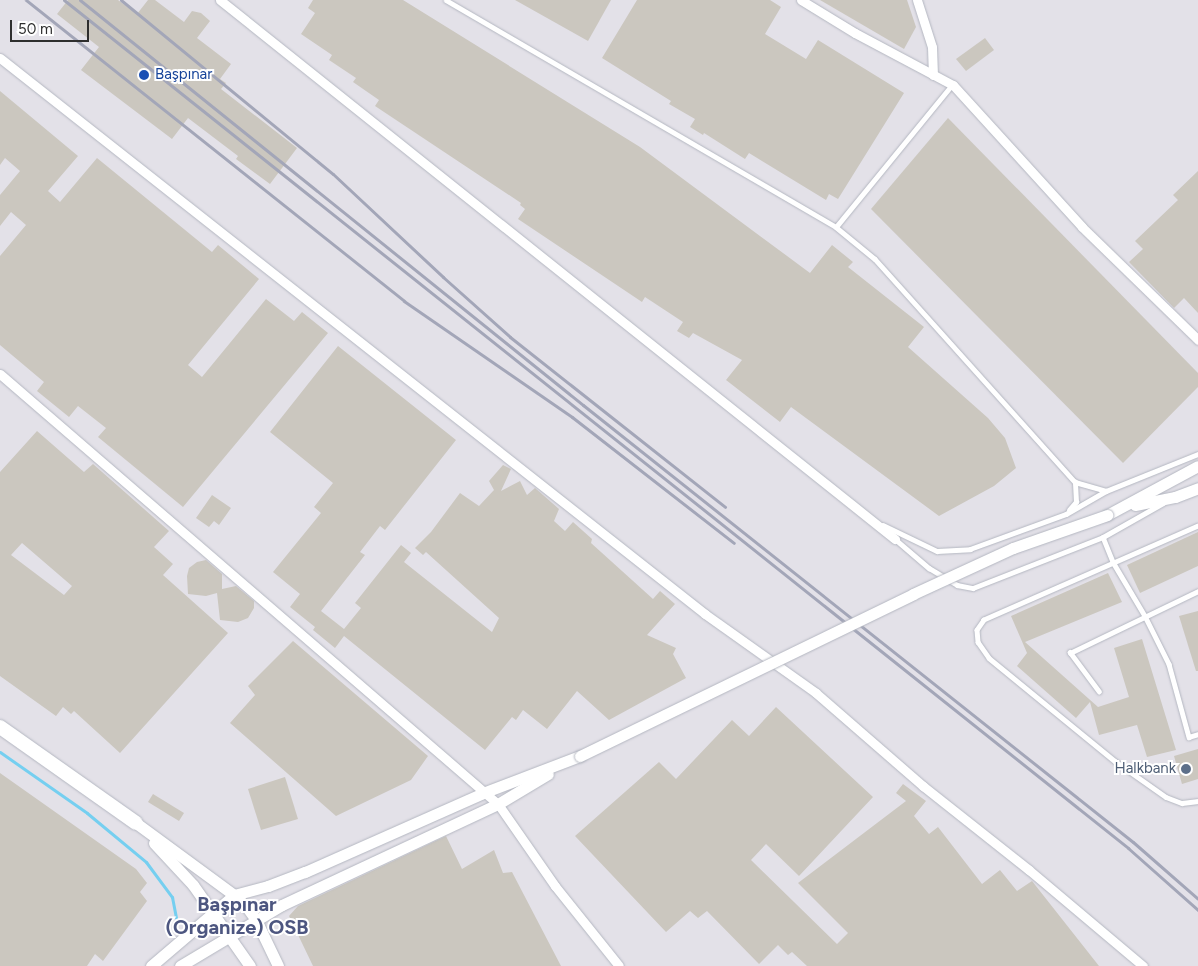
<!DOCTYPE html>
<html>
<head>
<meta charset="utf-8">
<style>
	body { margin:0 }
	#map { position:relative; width:1198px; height:966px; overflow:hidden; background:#efe9e1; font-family:Figtree,sans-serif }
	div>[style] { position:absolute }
	.industrial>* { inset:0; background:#e3e1e8 }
	.stream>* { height:3px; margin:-1.5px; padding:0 1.5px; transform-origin:1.5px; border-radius:1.5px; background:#75cff0 }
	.building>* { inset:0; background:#cbc7bf }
	.roads { filter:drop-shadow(0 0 1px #b4b7c1) drop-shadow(0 0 1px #b4b7c1) }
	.service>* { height:4.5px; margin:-2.25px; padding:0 2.25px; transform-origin:2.25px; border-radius:2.25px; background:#fff }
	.minor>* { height:9px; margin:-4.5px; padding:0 4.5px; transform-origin:4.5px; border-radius:4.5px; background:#fff }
	.tertiary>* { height:11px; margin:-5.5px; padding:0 5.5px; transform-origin:5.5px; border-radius:5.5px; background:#fff }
	.secondary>* { height:14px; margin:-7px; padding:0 7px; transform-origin:7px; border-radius:7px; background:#fff }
	.rail>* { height:3px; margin:-1.5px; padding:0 1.5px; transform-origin:1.5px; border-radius:1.5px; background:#a3a6b8 }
	.bridges { filter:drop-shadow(0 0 1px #b4b7c1) drop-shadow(0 0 1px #b4b7c1) }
	.tertiary-bridge>* { height:11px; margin:-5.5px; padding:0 5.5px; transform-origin:5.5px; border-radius:5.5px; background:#fff }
	.dots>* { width:14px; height:14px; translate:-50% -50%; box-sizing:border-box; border:2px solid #fff; border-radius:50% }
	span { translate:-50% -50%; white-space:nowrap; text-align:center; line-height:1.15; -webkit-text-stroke:4px #fff; paint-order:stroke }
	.transit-label { font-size:15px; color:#164399 }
	.left { translate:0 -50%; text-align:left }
	.service-label { font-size:15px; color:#4e5e75 }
	.right { translate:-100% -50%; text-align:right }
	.district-label { font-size:20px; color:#4d5680; font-weight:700 }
	.scale { position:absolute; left:10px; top:20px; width:79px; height:22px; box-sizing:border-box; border:2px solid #2e2e2e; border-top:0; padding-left:6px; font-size:15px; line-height:18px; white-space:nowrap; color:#2e2e2e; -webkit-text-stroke:4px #fff; paint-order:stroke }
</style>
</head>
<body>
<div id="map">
	<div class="industrial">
		<i style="clip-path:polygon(0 0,1198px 0,1198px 966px,0 966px)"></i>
	</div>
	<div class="stream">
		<i style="left:0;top:752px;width:106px;rotate:35deg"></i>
		<i style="left:87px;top:813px;width:77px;rotate:39.7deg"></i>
		<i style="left:146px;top:862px;width:44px;rotate:53.4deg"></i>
		<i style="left:172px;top:897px;width:21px;rotate:79deg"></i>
	</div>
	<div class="building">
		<i style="clip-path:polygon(68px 0,118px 0,137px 14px,148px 0,155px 0,184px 22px,192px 11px,201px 13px,210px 21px,197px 38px,231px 64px,220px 79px,226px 83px,221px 89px,297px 148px,270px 184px,236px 159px,238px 156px,188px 118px,172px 139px,81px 70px,99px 47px,57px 14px)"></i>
		<i style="clip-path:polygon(313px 0,403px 0,640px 147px,810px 273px,832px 245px,853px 262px,848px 267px,924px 327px,908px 347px,988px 418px,1005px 438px,1016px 468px,994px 486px,939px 516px,791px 407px,780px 422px,726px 380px,742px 360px,693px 333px,689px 338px,677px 331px,683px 322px,645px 297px,642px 302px,518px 219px,525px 209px,520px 205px,521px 203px,375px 106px,379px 100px,353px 82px,356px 78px,329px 60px,332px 55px,301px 34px,315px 13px,308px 8px)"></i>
		<i style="clip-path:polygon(515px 0,611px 0,588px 41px)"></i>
		<i style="clip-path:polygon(637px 0,770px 0,781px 7px,765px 34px,806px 59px,818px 40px,904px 93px,838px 199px,829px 194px,826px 200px,749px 153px,745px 159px,704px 133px,703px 135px,690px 127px,695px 119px,669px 104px,671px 101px,602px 58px)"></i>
		<i style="clip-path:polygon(820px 0,907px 0,916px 27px,904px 49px)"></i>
		<i style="clip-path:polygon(985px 38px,994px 50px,966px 71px,956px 59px)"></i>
		<i style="clip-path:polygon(0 91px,78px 156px,48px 191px,60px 202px,97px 158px,212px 252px,218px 245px,259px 279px,188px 365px,202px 377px,266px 299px,294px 321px,302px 312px,328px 333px,183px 507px,98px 437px,106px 428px,78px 406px,69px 417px,37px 391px,44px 382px,0 345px,0 256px,26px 225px,11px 212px,0 226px,0 195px,20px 171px,5px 158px,0 165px)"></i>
		<i style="clip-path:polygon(948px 118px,1198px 373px,1198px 387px,1123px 463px,871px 209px)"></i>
		<i style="clip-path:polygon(1198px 171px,1198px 313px,1184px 298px,1174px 308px,1129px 262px,1143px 249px,1135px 241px,1178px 200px,1173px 195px)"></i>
		<i style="clip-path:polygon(338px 346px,456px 440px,385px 530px,380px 526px,360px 552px,365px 555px,321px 611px,344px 629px,361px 608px,355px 603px,401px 545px,411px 553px,404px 562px,492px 632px,499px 618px,426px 552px,423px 555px,415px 548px,431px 532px,460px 493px,479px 506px,494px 490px,489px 481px,503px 465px,511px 469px,501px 491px,520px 481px,527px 495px,535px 488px,559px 509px,554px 521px,565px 531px,573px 522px,592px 539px,591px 543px,653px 599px,660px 591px,675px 604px,647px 635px,676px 648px,673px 654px,686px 678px,609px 720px,577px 691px,547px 729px,523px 710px,516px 720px,512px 717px,485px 750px,344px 636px,335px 648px,313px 630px,315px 627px,290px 607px,300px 594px,273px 572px,321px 513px,314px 507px,333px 483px,270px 432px)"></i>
		<i style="clip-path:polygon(evenodd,37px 431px,84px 472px,93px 464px,169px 531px,154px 547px,173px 564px,163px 575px,228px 633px,120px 753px,74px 711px,71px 714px,63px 707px,56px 716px,0 676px,0 472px,37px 431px,22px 543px,72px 586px,64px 595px,11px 555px,22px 543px)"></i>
		<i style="clip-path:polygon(212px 495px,231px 508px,219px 525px,214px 521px,209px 527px,196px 518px)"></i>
		<i style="clip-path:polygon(1198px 532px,1198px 566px,1140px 593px,1127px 565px)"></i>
		<i style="clip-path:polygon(206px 560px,222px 574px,222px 589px,236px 586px,254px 601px,254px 608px,248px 618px,238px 622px,220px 620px,217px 593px,206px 596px,188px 594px,187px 576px,189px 568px,197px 562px)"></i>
		<i style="clip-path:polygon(1108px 573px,1122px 602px,1025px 642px,1098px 707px,1129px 697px,1114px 648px,1142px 639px,1176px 750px,1147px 757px,1137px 725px,1099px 735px,1090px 702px,1076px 718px,1017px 666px,1027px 653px,1011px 616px)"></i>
		<i style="clip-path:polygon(1198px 611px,1198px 671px,1196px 671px,1179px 616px)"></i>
		<i style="clip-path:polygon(293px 641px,428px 756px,411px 780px,336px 816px,230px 723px,255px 695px,248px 686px)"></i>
		<i style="clip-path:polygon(776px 707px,873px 797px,799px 876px,766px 844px,751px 860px,837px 944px,848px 933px,798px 883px,906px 801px,896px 793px,903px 784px,926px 801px,914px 816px,929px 834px,938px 827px,982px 884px,1000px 870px,1017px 891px,1032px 881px,1099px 966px,807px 966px,792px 952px,788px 955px,778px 945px,759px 964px,707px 911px,698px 918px,690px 911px,666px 932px,575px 836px,659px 762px,676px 779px,732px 720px,749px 736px)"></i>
		<i style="clip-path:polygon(1198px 749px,1198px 779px,1182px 784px,1174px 756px)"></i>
		<i style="clip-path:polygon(0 773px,136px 869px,147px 883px,140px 892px,147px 901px,103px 961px,95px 954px,87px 966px,0 966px)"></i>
		<i style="clip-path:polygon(285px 777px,298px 819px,261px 830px,248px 789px)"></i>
		<i style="clip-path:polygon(153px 794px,184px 813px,179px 821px,148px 802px)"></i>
		<i style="clip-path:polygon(446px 836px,462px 869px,494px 850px,503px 873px,512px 872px,561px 966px,313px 966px,289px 916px,298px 906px)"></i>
	</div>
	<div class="roads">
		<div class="service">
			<i style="left:446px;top:0;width:451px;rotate:30.2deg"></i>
			<i style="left:836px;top:227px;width:50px;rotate:39.4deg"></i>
			<i style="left:875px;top:259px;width:300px;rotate:48.1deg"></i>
			<i style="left:1075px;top:482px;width:32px;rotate:16deg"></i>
			<i style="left:836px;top:227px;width:183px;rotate:-50.8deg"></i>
			<i style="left:1069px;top:510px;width:11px;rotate:-49deg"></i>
			<i style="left:1076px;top:502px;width:20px;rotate:-93deg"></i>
			<i style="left:883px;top:525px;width:60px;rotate:25.7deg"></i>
			<i style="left:937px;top:551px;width:33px;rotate:-3deg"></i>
			<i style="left:970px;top:549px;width:102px;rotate:-20deg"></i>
			<i style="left:1066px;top:514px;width:46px;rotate:-29.9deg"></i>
			<i style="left:1106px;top:491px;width:99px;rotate:-21.9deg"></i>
			<i style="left:1198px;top:526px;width:234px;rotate:156.3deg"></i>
			<i style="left:984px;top:620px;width:12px;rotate:125deg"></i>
			<i style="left:977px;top:630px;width:12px;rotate:85deg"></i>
			<i style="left:978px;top:642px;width:19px;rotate:55deg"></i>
			<i style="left:989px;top:658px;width:163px;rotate:39.3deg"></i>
			<i style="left:1115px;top:761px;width:62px;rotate:35.2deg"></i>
			<i style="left:1166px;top:797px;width:17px;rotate:21deg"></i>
			<i style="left:1182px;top:803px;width:16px;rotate:-7deg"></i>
			<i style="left:1103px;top:537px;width:27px;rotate:68deg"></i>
			<i style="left:1113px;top:562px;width:63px;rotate:59.3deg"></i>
			<i style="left:1145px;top:616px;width:54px;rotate:63.4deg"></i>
			<i style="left:1169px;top:664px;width:76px;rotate:74.7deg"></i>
			<i style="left:1189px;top:737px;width:9px;rotate:-18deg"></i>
			<i style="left:895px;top:539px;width:45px;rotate:40.5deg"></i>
			<i style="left:929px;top:568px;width:33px;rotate:31deg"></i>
			<i style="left:957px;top:585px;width:16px;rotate:11deg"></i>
			<i style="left:973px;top:588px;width:140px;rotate:-21.4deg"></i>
			<i style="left:1103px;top:537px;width:69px;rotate:-29.5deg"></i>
			<i style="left:1099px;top:692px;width:49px;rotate:-126.6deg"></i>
			<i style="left:1070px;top:653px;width:142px;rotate:-25.8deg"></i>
		</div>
		<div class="minor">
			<i style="left:220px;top:0;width:864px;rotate:38.61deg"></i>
			<i style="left:801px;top:0;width:63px;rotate:31.4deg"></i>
			<i style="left:855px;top:33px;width:111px;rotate:28deg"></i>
			<i style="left:953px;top:85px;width:192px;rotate:47.7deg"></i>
			<i style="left:1082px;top:227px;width:162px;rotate:44.2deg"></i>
			<i style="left:917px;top:0;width:49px;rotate:72.3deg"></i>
			<i style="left:932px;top:47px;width:28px;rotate:88deg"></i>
			<i style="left:0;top:58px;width:898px;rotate:38.26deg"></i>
			<i style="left:705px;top:614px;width:136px;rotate:35.4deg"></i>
			<i style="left:816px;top:693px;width:142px;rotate:41deg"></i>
			<i style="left:923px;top:786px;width:135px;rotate:38.4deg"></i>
			<i style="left:1029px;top:870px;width:149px;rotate:40.1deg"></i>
			<i style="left:0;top:374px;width:658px;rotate:40.81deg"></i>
			<i style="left:498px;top:804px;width:100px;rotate:55.2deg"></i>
			<i style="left:555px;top:886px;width:102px;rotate:51.3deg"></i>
		</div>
		<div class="tertiary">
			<i style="left:1135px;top:505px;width:41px;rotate:-11.3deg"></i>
			<i style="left:1175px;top:497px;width:25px;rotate:-21deg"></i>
			<i style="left:1107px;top:515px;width:103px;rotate:-28.3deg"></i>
			<i style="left:136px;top:823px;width:122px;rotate:36.3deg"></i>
			<i style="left:234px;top:895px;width:16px;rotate:43deg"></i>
			<i style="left:246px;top:906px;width:17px;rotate:54deg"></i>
			<i style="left:256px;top:920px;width:51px;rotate:64.4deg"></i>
			<i style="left:154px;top:843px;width:57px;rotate:47.1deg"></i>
			<i style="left:193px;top:885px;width:99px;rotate:54.9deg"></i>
			<i style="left:151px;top:966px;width:109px;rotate:-40.5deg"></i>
			<i style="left:234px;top:895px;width:35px;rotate:-15deg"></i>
			<i style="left:268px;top:886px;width:40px;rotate:-21deg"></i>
			<i style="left:305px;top:872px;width:195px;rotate:-23.9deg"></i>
			<i style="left:483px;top:793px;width:104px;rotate:-20.9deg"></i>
			<i style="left:180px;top:966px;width:119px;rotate:-30.9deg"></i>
			<i style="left:282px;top:905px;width:238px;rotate:-25.1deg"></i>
			<i style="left:498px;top:804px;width:58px;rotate:-31deg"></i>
		</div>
		<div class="secondary">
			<i style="left:0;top:727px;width:166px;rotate:35.2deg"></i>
		</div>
	</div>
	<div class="rail">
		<i style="left:26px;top:0;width:483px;rotate:38.5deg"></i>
		<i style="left:404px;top:301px;width:204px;rotate:34.6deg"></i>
		<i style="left:572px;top:417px;width:205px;rotate:37.9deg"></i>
		<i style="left:64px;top:0;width:1361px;rotate:38.55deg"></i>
		<i style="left:1128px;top:848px;width:94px;rotate:41.5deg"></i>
		<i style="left:80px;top:0;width:646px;rotate:38.84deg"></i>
		<i style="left:583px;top:405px;width:702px;rotate:38.47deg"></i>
		<i style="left:1133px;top:842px;width:86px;rotate:41.2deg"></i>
		<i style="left:121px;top:0;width:274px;rotate:39.4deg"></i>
		<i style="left:333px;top:174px;width:151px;rotate:43.1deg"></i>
		<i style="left:443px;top:277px;width:90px;rotate:41.8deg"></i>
		<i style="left:510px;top:337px;width:274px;rotate:38.3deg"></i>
	</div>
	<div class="bridges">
		<div class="tertiary-bridge">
			<i style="left:580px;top:756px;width:370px;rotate:-25.9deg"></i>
			<i style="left:913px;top:594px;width:110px;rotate:-24.7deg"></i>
			<i style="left:1013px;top:548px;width:100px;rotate:-19.3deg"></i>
		</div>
	</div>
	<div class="dots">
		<i style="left:144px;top:75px;background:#1a4fb4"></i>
		<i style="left:1186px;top:769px;background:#5c6f8a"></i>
	</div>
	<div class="transit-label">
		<span class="left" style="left:155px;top:75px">Başpınar</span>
	</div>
	<div class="service-label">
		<span class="right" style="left:1176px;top:769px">Halkbank</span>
	</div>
	<div class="district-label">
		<span style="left:237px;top:916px">Başpınar<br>(Organize) OSB</span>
	</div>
	<div class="scale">50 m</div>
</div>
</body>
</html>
